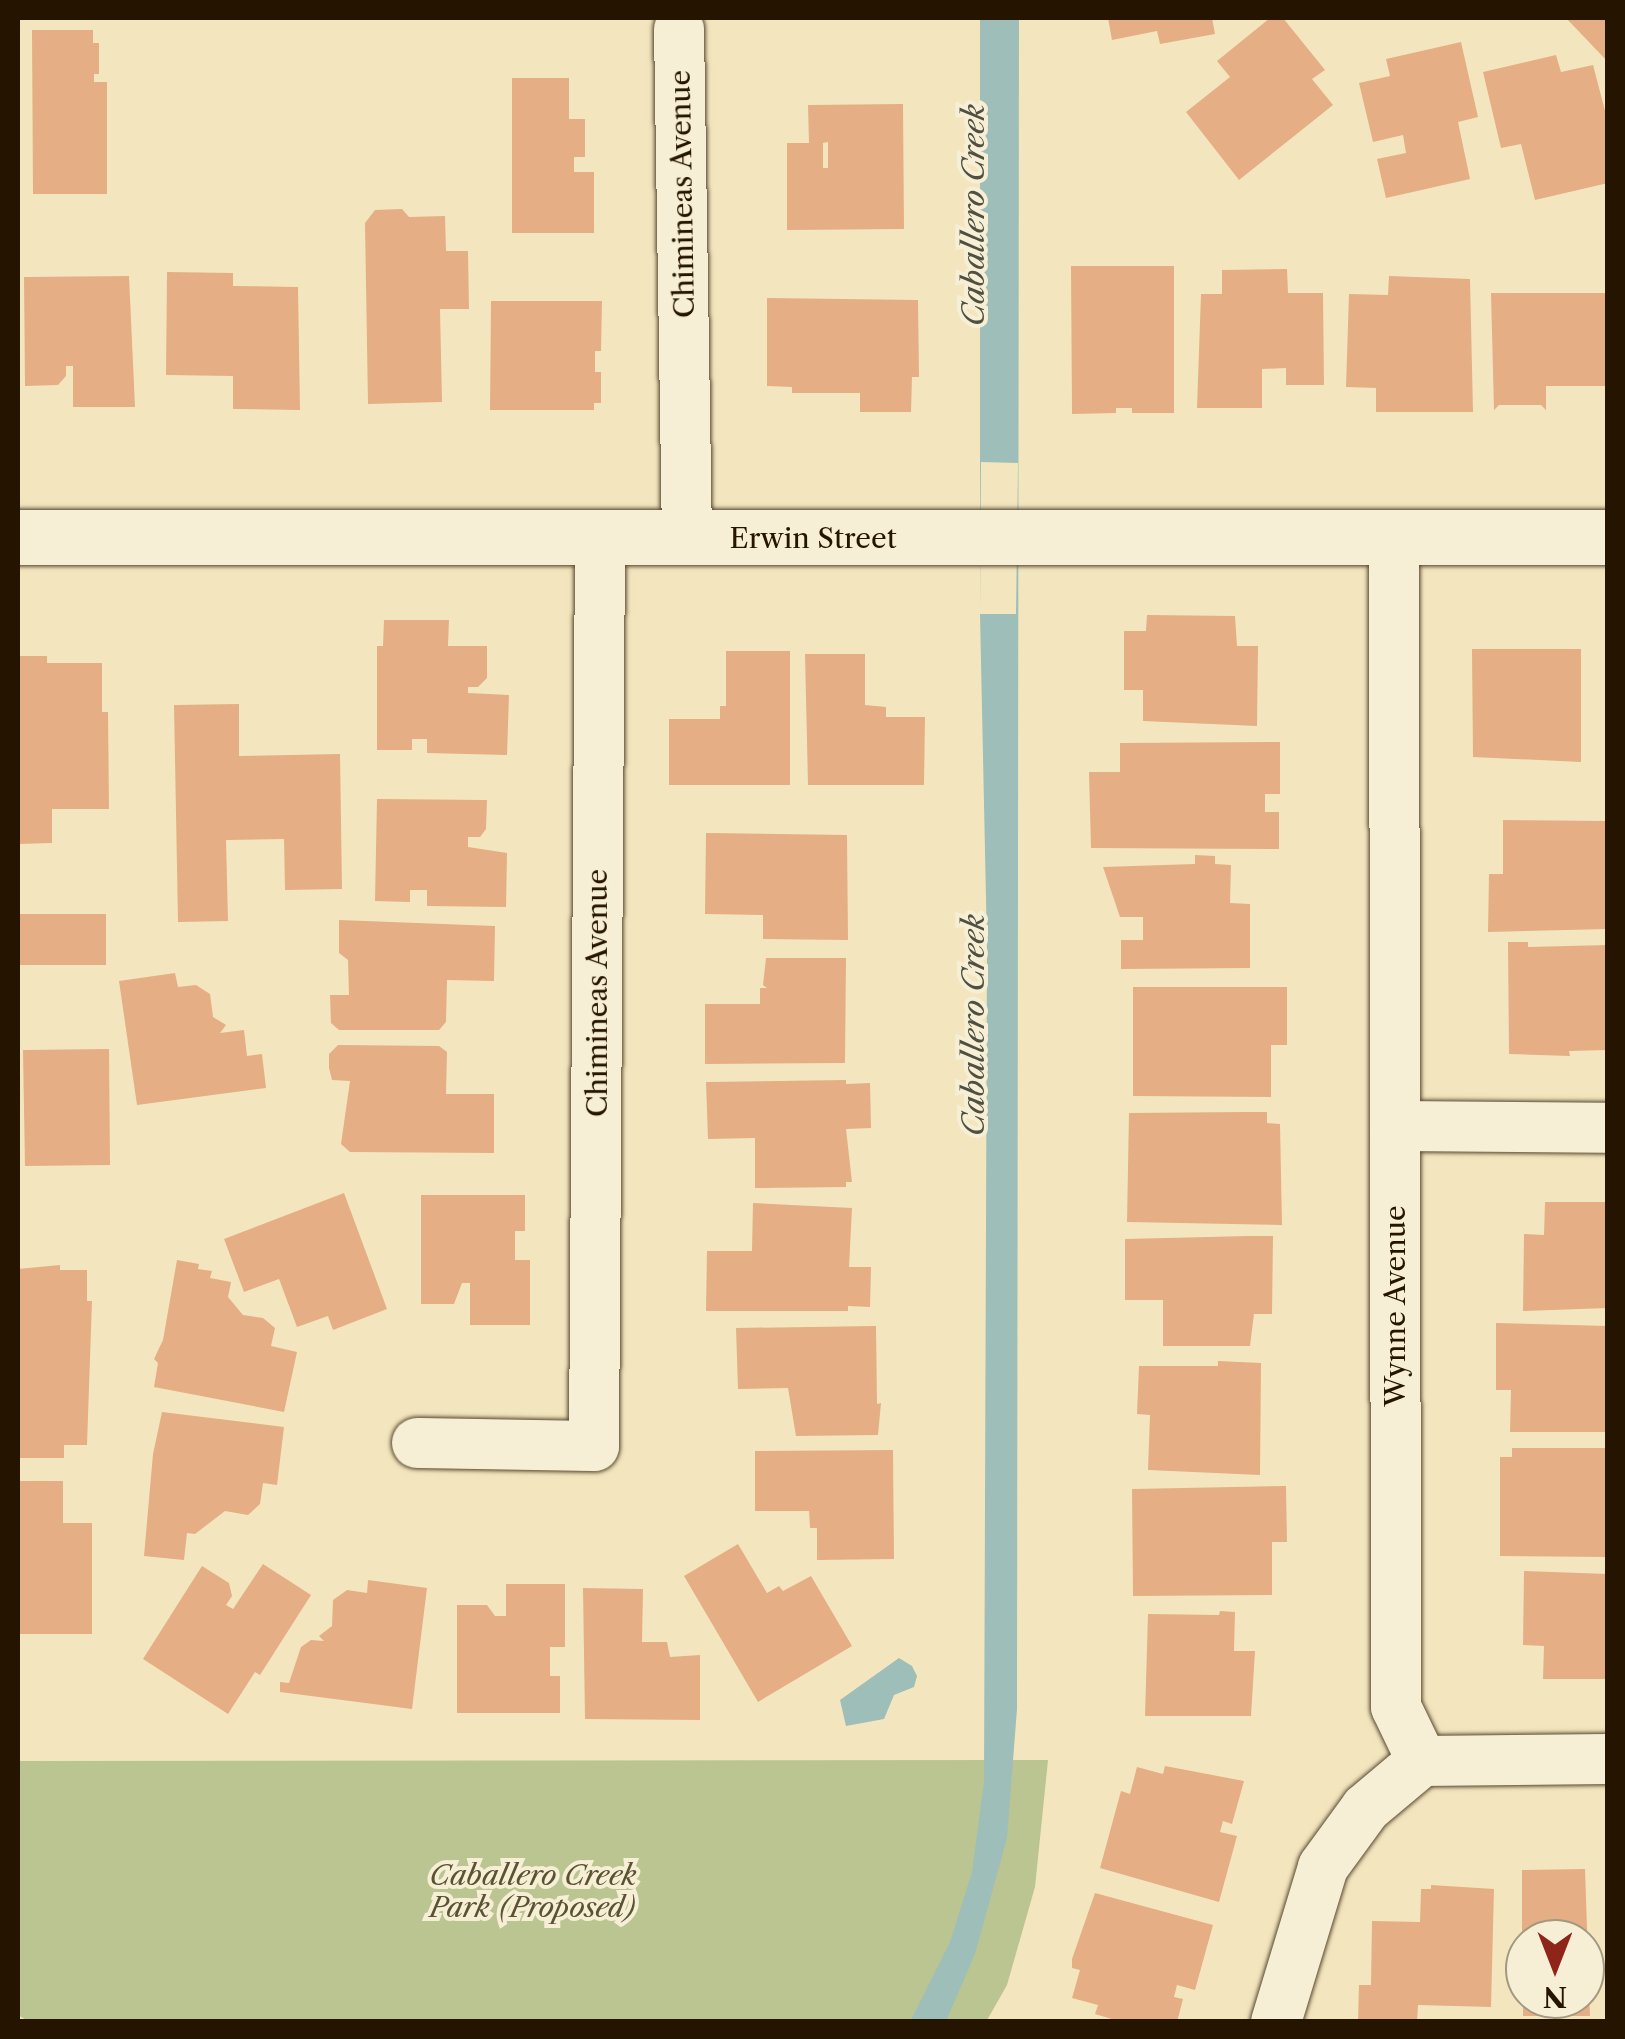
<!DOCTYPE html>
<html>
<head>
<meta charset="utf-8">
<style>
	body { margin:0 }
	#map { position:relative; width:1625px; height:2039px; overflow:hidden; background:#f3e6be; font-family:"Libre Caslon Text",serif }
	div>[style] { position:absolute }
	.green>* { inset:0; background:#bac592 }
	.water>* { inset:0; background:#9dbeb9 }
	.pier>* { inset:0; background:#f3e6be }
	.building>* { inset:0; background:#e5ae84 }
	.roads { filter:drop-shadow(0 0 2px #584930) drop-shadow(0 0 2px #584930) }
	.minor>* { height:50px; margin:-25px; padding:0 25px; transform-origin:25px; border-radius:25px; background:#f7efd5 }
	.tertiary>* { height:55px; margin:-27.5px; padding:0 27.5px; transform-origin:27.5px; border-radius:27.5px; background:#f7efd5 }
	span { translate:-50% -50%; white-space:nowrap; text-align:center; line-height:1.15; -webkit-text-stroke:8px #f7efd5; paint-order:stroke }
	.street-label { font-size:28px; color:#251500 }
	.park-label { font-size:28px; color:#595333; font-style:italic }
	.water-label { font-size:30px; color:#4f5041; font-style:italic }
	.frame { position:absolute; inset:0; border:20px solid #251500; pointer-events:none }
	.north { position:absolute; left:1505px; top:1919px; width:100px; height:100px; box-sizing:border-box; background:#f7efd5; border:2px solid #a39880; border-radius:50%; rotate:180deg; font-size:28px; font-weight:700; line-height:40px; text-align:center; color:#251500 }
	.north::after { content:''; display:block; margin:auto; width:35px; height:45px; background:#8f2418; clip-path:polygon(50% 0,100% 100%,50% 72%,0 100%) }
</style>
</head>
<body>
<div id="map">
	<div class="green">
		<i style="clip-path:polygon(1048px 1760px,1035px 1887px,1007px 1985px,986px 2022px,28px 2021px,18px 2015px,18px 1761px)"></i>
	</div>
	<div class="water">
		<i style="clip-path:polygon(980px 18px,1019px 18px,1017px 1709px,1007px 1838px,975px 1954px,946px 2021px,910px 2022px,950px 1942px,972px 1872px,984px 1782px,987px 946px,980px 614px)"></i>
		<i style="clip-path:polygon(899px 1658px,912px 1666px,917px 1676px,914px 1687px,894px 1695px,884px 1719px,846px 1726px,840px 1700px)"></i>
	</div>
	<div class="pier">
		<i style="clip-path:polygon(981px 462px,1018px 463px,1016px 614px,980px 614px)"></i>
	</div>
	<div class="building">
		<i style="clip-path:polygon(1108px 18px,1212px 18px,1215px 34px,1160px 44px,1157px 31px,1112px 40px)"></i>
		<i style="clip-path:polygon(1270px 18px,1283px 18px,1325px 70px,1312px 79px,1333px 105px,1239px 180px,1186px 112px,1230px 77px,1217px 61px)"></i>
		<i style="clip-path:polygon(1566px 18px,1608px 18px,1608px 62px)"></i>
		<i style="clip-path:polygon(32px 30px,93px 30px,93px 43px,99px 43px,99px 74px,94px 74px,94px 82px,107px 82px,107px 194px,33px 194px)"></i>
		<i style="clip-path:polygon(1461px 42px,1478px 117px,1458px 122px,1470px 179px,1386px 198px,1377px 159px,1406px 153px,1403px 135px,1373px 142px,1359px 83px,1390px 76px,1386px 59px)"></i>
		<i style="clip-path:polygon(1556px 55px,1561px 72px,1593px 65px,1608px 122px,1608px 183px,1535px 200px,1521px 144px,1501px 148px,1483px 72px)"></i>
		<i style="clip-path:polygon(512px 78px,569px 78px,569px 119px,585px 119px,585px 157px,574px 157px,574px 172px,594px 172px,594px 233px,512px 233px)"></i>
		<i style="clip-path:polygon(evenodd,903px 104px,904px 229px,787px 230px,787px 143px,809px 143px,808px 105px,903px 104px,828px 142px,828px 168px,823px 168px,823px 143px,828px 142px)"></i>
		<i style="clip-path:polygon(402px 209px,409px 217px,445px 216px,446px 251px,468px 251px,469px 309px,440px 309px,442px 402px,368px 404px,365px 223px,375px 210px)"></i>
		<i style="clip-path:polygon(1071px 266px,1174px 266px,1174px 413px,1132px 413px,1132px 408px,1116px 408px,1116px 413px,1072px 414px)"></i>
		<i style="clip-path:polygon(1287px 269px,1288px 293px,1323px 293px,1324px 385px,1286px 385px,1286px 368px,1262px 369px,1262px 408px,1197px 408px,1201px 294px,1222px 294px,1222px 270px)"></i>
		<i style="clip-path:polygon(167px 272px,233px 273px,233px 286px,298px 287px,300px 410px,233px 409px,233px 376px,166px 375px)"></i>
		<i style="clip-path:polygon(129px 276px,135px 407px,73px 407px,73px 366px,66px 366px,66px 376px,58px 385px,25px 386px,24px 277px)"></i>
		<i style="clip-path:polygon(1389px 276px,1470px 279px,1473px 412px,1376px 412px,1376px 388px,1346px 387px,1349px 294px,1388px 295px)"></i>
		<i style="clip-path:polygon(1491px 293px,1608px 293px,1608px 386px,1546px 386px,1546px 410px,1541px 405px,1499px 405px,1494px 410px)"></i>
		<i style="clip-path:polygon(767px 298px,918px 300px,919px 377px,912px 377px,911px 412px,860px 412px,860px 393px,792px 393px,792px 387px,767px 386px)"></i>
		<i style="clip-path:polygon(491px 301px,602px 301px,601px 351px,595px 351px,595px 372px,601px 372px,601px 403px,594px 403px,594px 410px,490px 410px)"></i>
		<i style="clip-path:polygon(1147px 615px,1235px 616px,1237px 646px,1258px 646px,1257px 726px,1143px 721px,1143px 690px,1124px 690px,1124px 631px,1146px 631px)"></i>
		<i style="clip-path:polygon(384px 620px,449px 620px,448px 646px,487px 646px,487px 678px,478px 687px,468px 687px,468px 693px,509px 695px,507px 755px,427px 753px,427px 739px,412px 739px,412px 750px,377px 750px,377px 646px,383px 646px)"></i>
		<i style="clip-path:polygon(1472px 649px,1581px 649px,1581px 762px,1473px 757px)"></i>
		<i style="clip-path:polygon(726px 651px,790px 651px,790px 785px,669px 785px,669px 719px,720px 719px,720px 706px,726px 706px)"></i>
		<i style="clip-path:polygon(805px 654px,865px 654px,865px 705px,886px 707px,886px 717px,925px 717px,924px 785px,808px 785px)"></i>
		<i style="clip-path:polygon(18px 656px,47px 656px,47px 663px,102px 663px,102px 712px,108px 712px,109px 809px,52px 809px,52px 843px,18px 844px)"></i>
		<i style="clip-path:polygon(239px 704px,239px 756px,340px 754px,342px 889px,285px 890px,284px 839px,226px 840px,228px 921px,178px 922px,174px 705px)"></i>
		<i style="clip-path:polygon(1280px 742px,1280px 794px,1265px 794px,1265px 812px,1279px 812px,1279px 849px,1091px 848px,1089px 772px,1120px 772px,1120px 743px)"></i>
		<i style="clip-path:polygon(377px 799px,487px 800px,486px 829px,480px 837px,468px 837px,468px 847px,507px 853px,506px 907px,427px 906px,427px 890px,410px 890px,410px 902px,375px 901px)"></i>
		<i style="clip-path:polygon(1503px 820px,1608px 821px,1608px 929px,1488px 932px,1489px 874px,1503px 874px)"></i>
		<i style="clip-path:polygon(706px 833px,847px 835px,848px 940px,763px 939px,763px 915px,705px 914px)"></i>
		<i style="clip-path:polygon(1195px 855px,1215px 856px,1215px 864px,1231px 865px,1230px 903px,1250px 904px,1250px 968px,1121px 969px,1121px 940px,1143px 940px,1143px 917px,1120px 917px,1103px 867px,1195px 864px)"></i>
		<i style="clip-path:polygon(18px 914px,106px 914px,106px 965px,18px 965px)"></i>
		<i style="clip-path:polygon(339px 920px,495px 926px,494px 981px,447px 980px,446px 1022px,439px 1030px,339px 1030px,331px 1023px,330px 995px,349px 995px,348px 960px,339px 953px)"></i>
		<i style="clip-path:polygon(1508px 942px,1528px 942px,1528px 947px,1608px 945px,1608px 1050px,1569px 1051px,1570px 1056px,1509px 1054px)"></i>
		<i style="clip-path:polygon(766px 958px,846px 958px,845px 1063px,705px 1064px,705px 1004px,760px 1004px,760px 988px,767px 988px,763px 985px)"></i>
		<i style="clip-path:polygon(175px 973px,178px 987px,196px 985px,210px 994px,213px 1017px,226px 1025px,220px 1033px,244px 1030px,247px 1056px,262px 1054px,266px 1088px,137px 1105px,119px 981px)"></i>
		<i style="clip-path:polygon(1133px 987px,1287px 987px,1287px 1045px,1271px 1045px,1271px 1097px,1133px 1096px)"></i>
		<i style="clip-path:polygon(338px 1045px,439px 1046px,447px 1052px,446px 1094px,494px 1094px,494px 1153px,350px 1152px,341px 1144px,350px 1081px,332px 1080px,329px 1068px,329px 1054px)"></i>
		<i style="clip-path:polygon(109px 1049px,110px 1165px,25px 1166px,23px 1050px)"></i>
		<i style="clip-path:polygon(846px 1080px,846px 1084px,870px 1083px,871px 1128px,846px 1129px,852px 1182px,846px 1182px,846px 1187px,755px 1188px,755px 1138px,708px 1139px,706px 1082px)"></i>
		<i style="clip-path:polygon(1244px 1112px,1267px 1112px,1267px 1123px,1280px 1124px,1282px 1225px,1127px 1222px,1129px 1113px)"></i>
		<i style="clip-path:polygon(344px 1193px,387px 1309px,333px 1330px,328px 1316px,297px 1327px,279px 1279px,244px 1292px,224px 1239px)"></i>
		<i style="clip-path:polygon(421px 1195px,525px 1195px,525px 1231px,515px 1231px,515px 1260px,530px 1260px,530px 1325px,470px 1325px,470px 1283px,462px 1283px,454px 1304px,421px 1304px)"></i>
		<i style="clip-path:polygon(1545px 1202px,1608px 1202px,1608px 1308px,1523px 1311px,1524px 1234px,1544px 1235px)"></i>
		<i style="clip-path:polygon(753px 1203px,852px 1208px,849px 1267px,871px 1267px,870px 1307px,848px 1306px,848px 1311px,706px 1311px,707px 1251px,752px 1251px)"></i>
		<i style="clip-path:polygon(1249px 1236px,1273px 1236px,1272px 1314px,1254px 1314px,1250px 1346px,1163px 1346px,1163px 1300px,1125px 1300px,1125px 1239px)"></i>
		<i style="clip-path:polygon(177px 1260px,199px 1264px,198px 1269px,212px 1271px,210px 1278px,231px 1282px,228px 1297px,243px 1315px,263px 1318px,275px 1328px,271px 1346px,297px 1352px,284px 1412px,154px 1387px,158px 1363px,154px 1359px,163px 1340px)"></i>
		<i style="clip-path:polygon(60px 1265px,60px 1270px,87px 1270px,87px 1301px,92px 1301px,87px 1445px,64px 1445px,64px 1458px,19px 1458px,18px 1269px)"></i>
		<i style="clip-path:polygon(1496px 1323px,1608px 1326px,1608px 1432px,1510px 1432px,1511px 1390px,1496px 1390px)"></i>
		<i style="clip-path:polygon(876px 1326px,877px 1404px,881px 1403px,878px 1435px,796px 1436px,788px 1388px,738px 1389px,736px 1328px)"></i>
		<i style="clip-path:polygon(1218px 1361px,1261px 1363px,1260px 1475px,1148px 1470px,1150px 1415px,1137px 1414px,1139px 1366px,1218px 1366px)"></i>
		<i style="clip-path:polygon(162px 1412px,284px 1427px,277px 1485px,263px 1483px,260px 1504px,248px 1515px,225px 1511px,195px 1534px,187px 1533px,184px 1560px,144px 1556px,153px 1454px)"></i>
		<i style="clip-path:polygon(1512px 1448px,1608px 1448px,1608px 1557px,1500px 1556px,1500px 1457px,1512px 1457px)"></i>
		<i style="clip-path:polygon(893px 1450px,894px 1559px,817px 1560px,817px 1528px,810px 1528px,809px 1511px,755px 1511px,755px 1451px)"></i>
		<i style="clip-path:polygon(18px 1481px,63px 1481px,63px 1523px,92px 1523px,92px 1634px,18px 1634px)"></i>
		<i style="clip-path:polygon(1286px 1486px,1287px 1542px,1272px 1542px,1272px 1595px,1133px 1596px,1132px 1489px)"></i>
		<i style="clip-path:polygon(738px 1544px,767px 1593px,779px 1586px,783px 1591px,811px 1576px,852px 1646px,758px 1702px,684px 1576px)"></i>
		<i style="clip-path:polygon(263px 1564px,311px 1595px,260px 1675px,255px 1672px,228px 1714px,143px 1659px,202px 1566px,229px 1583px,232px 1596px,226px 1605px,233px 1609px)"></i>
		<i style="clip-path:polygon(1524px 1571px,1608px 1574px,1608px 1679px,1543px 1679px,1544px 1646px,1523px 1645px)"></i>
		<i style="clip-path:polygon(368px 1580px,427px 1588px,412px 1709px,280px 1692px,280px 1682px,289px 1683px,301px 1647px,311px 1640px,324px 1641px,319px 1636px,332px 1626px,333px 1600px,347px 1590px,367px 1593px)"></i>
		<i style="clip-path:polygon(506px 1584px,565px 1584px,565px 1647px,550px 1647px,550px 1676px,560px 1676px,560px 1713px,457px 1713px,457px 1605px,487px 1605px,495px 1616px,506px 1616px)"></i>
		<i style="clip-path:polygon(583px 1588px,643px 1589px,642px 1642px,667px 1642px,670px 1657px,700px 1655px,700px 1720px,585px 1719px)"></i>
		<i style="clip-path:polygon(1220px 1611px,1235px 1612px,1234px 1651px,1255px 1651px,1251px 1716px,1145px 1716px,1148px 1614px,1219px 1615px)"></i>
		<i style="clip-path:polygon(1165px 1766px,1244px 1781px,1232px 1824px,1223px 1821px,1220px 1832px,1237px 1836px,1219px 1902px,1100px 1868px,1121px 1791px,1130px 1794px,1137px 1767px,1163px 1774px)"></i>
		<i style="clip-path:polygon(1585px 1869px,1590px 2016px,1523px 2016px,1523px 1999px,1585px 1999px,1585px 1939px,1522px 1939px,1522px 1870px)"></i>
		<i style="clip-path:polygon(1431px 1885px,1494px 1889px,1491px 2007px,1418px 2005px,1417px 2022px,1358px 2022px,1359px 1985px,1371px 1985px,1372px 1921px,1420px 1922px,1421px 1889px,1431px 1889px)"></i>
		<i style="clip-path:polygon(1095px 1893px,1213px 1925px,1195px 1990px,1177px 1985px,1174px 1997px,1183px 1999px,1177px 2022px,1122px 2022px,1095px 2014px,1098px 2005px,1072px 1998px,1080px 1970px,1072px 1968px,1072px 1959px)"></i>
	</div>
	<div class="roads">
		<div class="minor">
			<i style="left:679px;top:29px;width:510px;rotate:89.1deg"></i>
			<i style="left:1394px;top:538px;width:1169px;rotate:89.9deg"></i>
			<i style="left:1396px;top:1707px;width:60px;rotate:64.3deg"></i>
			<i style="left:1395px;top:1126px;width:213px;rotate:0.5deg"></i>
			<i style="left:417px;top:1443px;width:177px;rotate:1deg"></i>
			<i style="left:594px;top:1446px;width:906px;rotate:-89.62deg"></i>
			<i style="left:1422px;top:1761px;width:186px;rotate:-0.6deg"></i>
			<i style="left:1276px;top:2022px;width:162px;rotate:-73.1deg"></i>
			<i style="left:1323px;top:1867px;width:73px;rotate:-53.9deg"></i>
			<i style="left:1366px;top:1808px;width:73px;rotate:-40deg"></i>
		</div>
		<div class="tertiary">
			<i style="left:18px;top:537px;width:1590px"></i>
		</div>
	</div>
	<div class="street-label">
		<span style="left:682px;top:194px;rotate:-91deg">Chimineas Avenue</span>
		<span style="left:813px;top:538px">Erwin Street</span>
		<span style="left:597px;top:993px;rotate:-90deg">Chimineas Avenue</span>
		<span style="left:1395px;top:1306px;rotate:-90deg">Wynne Avenue</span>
	</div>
	<div class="park-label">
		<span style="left:533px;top:1891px">Caballero Creek<br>Park (Proposed)</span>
	</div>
	<div class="water-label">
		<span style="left:974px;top:215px;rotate:-90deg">Caballero Creek</span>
		<span style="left:974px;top:1025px;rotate:-90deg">Caballero Creek</span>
	</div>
	<div class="frame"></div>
	<div class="north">N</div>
</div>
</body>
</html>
